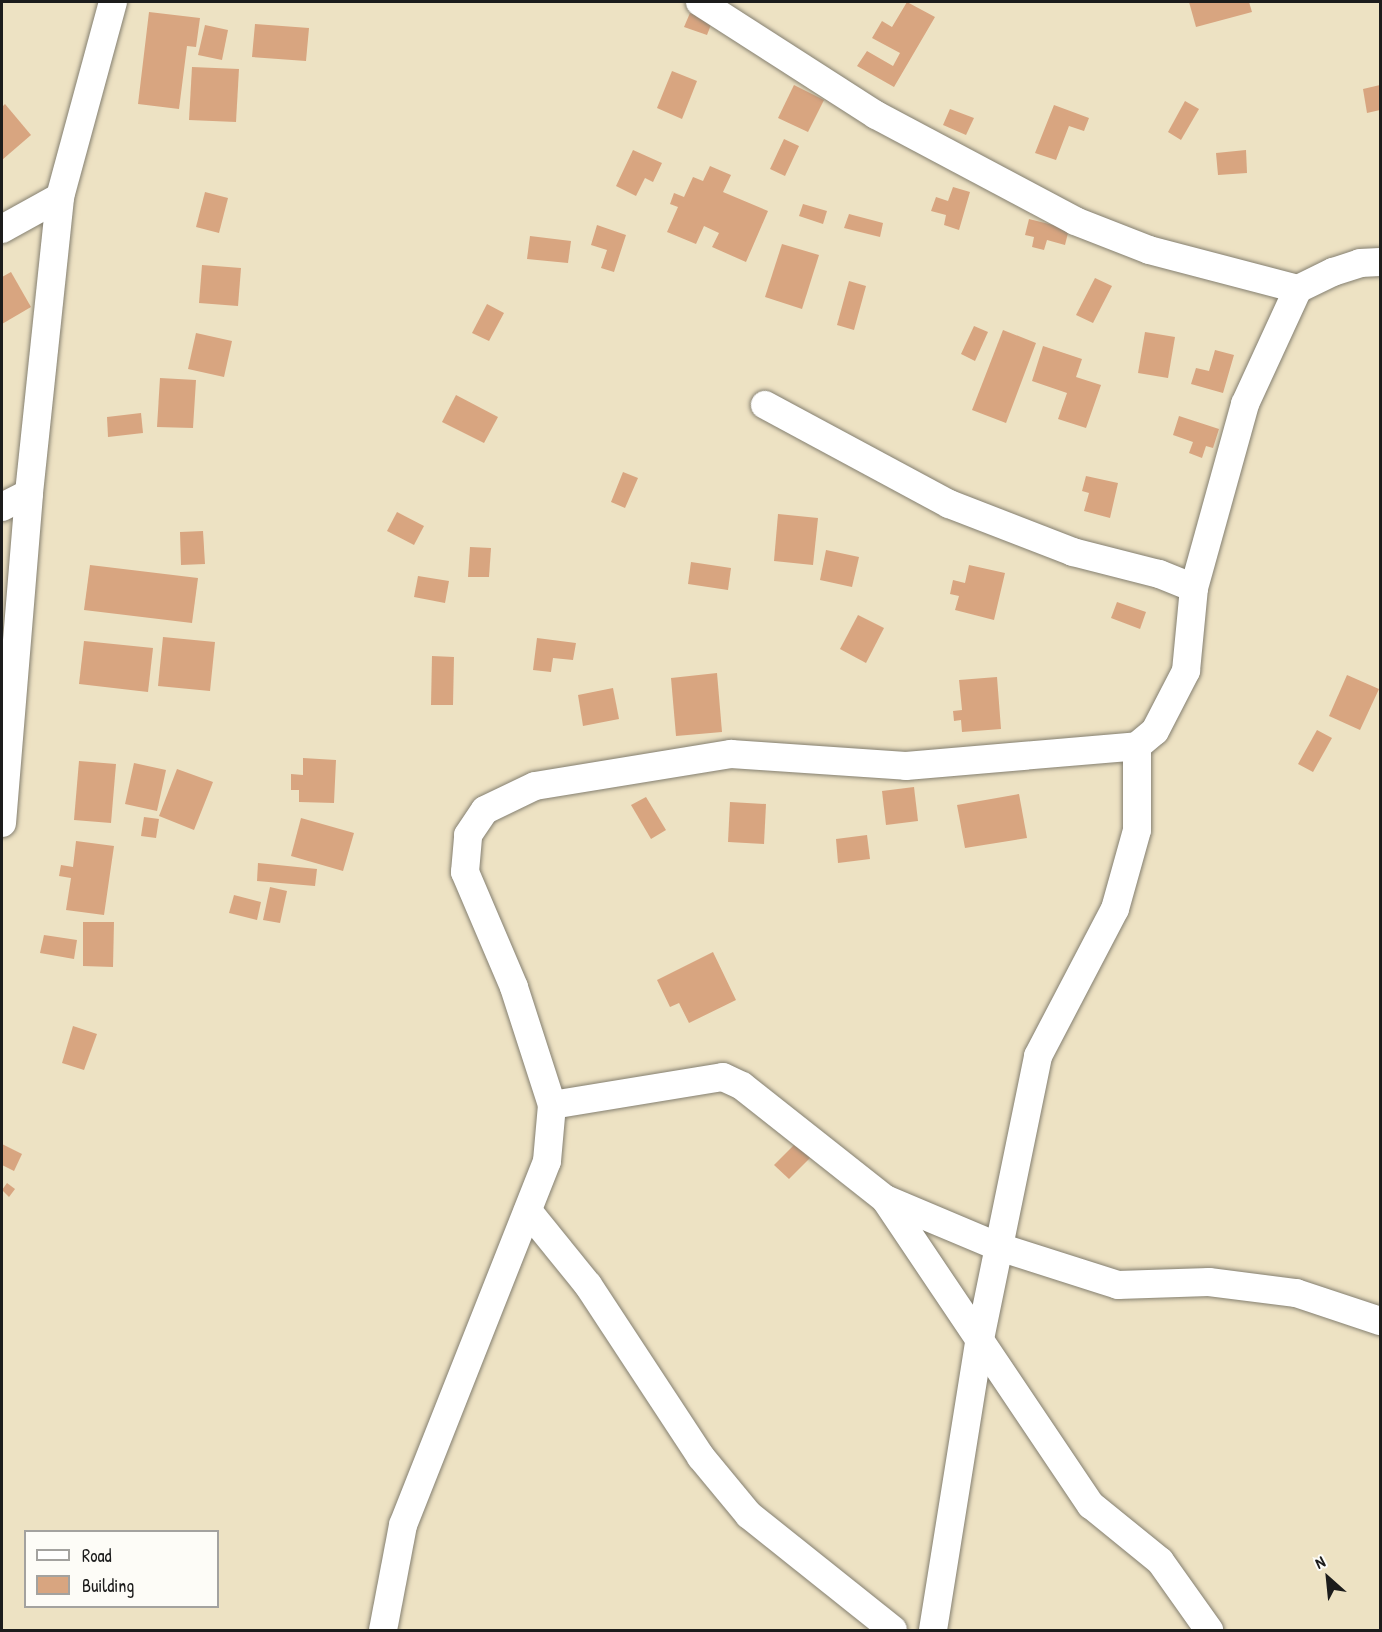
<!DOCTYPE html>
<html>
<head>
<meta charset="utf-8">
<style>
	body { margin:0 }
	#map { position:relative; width:1382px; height:1632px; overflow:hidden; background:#ede2c3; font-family:"Patrick Hand",sans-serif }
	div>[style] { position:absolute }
	.building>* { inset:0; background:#d8a580 }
	.roads { filter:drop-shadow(0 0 2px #847f70) drop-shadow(0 0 2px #847f70) }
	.minor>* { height:28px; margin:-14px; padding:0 14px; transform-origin:14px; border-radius:14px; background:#fff }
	span { translate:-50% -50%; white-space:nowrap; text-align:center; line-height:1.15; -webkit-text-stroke:6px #fdfcf7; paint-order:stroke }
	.frame { position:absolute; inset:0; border:3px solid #1c1c1c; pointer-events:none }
	.legend { position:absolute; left:24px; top:1530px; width:195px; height:78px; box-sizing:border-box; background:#fdfcf7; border:2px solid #a3a29f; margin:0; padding:8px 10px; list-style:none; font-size:18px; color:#1c1c1c }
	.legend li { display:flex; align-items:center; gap:12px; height:30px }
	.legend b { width:30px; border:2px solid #a3a29f }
	.north { position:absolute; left:1298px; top:1548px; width:60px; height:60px; -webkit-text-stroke:4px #fdfcf7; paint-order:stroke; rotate:333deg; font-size:16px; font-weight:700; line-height:24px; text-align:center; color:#1c1c1c }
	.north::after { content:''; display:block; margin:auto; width:21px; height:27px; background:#1c1c1c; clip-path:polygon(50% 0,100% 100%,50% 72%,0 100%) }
</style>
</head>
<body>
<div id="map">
	<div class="building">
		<i style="clip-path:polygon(907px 2px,935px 17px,894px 87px,857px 66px,867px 51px,893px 66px,900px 53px,872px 38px,882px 21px,892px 27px)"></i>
		<i style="clip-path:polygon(1189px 2px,1249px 2px,1252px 12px,1196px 27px)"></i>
		<i style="clip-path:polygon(149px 12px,200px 18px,196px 47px,187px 46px,179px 109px,138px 104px)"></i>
		<i style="clip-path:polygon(690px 13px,712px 22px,707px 35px,684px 27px)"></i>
		<i style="clip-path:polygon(255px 24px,309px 28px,306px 61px,252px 57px)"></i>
		<i style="clip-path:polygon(205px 25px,228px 30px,222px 60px,198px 55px)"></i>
		<i style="clip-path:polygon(192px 67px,239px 69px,236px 122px,189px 120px)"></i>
		<i style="clip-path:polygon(672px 71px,697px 81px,682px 119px,657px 108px)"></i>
		<i style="clip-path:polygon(794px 85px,824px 100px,808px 132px,778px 118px)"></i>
		<i style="clip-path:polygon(1380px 85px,1380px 110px,1367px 113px,1363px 89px)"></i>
		<i style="clip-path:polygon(1185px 101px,1199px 109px,1181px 140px,1168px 132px)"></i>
		<i style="clip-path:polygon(5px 104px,31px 135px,2px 160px,2px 107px)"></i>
		<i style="clip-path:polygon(1054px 105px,1089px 118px,1084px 131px,1069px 126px,1056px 160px,1035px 153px)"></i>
		<i style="clip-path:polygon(950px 109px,974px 118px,966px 135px,943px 125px)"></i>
		<i style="clip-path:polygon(784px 139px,799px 146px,785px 176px,770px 169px)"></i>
		<i style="clip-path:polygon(633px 150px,662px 163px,653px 182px,645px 178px,636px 196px,616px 186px)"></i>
		<i style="clip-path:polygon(1246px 150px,1247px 173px,1218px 175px,1216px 153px)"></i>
		<i style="clip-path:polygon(710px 166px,731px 175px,723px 192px,768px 211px,746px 262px,712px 247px,719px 233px,704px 226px,696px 244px,667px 232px,678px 207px,670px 204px,674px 193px,684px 197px,693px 177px,703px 181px)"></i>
		<i style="clip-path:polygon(953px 187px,970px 192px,959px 230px,944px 225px,946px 215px,931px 211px,936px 197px,948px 201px)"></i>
		<i style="clip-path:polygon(205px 192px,228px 198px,219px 233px,196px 227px)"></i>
		<i style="clip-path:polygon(803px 204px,827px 211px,823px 224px,799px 216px)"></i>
		<i style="clip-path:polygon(849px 214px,883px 223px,880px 237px,844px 228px)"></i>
		<i style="clip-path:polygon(1029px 219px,1069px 229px,1065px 245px,1047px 240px,1044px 250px,1032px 247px,1034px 237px,1025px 235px)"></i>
		<i style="clip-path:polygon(597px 225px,626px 235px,614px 272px,601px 268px,607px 250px,591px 245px)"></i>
		<i style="clip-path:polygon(530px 236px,571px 241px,568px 263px,527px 259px)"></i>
		<i style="clip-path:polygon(782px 244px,819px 255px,802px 309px,765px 297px)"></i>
		<i style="clip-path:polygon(202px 265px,241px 268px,238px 306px,199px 303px)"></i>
		<i style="clip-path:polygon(11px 272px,31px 307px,2px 324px,2px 277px)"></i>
		<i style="clip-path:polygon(1095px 278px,1112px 286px,1093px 323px,1076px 315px)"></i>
		<i style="clip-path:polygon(849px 281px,866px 286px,854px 330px,837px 325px)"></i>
		<i style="clip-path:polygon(487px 304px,504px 313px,489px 341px,472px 333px)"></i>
		<i style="clip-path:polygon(974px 326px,988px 332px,975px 361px,961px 354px)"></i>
		<i style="clip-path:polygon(1003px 330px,1036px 343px,1006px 423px,972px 410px)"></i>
		<i style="clip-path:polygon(1145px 332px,1175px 337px,1168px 378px,1138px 373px)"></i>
		<i style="clip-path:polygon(196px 333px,232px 341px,224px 377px,188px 369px)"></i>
		<i style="clip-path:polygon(1043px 346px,1082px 359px,1076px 377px,1101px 385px,1086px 428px,1058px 419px,1067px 393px,1032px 381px)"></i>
		<i style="clip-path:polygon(1215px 350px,1234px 355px,1223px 393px,1191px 384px,1196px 368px,1209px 371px)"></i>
		<i style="clip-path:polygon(160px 378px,196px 380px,193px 428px,157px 427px)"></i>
		<i style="clip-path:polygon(456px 395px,498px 417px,484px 443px,442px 422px)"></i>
		<i style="clip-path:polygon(141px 413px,143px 433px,108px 437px,107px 417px)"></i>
		<i style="clip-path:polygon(1179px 416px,1219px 429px,1213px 448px,1206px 446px,1202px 458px,1189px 453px,1193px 442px,1173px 435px)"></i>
		<i style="clip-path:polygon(623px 472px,638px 478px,625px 508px,611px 502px)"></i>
		<i style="clip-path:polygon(1086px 476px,1118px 483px,1110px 518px,1084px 511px,1089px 493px,1082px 491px)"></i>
		<i style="clip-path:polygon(397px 512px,424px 526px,414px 545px,387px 531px)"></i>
		<i style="clip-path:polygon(778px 514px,818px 518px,813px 565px,774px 561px)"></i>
		<i style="clip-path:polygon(203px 531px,205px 564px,181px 565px,180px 532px)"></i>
		<i style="clip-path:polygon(470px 547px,491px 548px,489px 577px,468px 577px)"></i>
		<i style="clip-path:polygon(826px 550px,859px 557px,852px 587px,820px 580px)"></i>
		<i style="clip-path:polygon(691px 562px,731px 568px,728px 590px,688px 584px)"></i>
		<i style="clip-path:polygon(90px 565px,198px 578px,192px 623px,84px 610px)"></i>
		<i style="clip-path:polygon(969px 565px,1005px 573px,994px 620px,955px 610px,959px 596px,950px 594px,953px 580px,965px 583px)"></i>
		<i style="clip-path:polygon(418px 576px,449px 581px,445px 603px,414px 597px)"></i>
		<i style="clip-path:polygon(1117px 602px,1146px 612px,1140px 629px,1111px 618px)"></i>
		<i style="clip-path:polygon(858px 615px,884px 628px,866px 663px,840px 649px)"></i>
		<i style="clip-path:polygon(163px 637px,215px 642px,210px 691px,158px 686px)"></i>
		<i style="clip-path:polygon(537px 638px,576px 643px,573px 660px,553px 658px,551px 672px,533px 670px)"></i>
		<i style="clip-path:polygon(84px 641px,153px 648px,148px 692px,79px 684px)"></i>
		<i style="clip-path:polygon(432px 656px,454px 657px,453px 705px,431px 705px)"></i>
		<i style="clip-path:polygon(717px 673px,722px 732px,676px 736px,671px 678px)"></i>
		<i style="clip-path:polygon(1347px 675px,1379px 689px,1360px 730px,1329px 716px)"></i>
		<i style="clip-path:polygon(997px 677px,1001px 729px,962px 732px,961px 720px,954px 721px,953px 711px,962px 710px,959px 680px)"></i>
		<i style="clip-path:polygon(613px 688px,619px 719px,583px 726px,578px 695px)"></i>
		<i style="clip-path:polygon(1317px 730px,1332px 738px,1313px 772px,1298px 764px)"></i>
		<i style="clip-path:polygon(303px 758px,336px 760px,334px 803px,299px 802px,299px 790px,291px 790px,291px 774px,303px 775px)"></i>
		<i style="clip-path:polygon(79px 761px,116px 764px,111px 823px,74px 820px)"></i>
		<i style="clip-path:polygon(134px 763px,166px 770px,157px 811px,125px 804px)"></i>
		<i style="clip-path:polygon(177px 769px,213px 782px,194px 830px,159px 816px)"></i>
		<i style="clip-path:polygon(914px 787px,918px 821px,886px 825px,882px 791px)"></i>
		<i style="clip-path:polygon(1019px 794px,1027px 838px,965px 848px,957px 805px)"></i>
		<i style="clip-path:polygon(646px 797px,666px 830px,651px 839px,631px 805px)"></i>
		<i style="clip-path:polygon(730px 802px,766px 804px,764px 844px,728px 842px)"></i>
		<i style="clip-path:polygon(144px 817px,159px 819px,156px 838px,141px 836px)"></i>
		<i style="clip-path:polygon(301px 818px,354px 833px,343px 871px,291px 856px)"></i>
		<i style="clip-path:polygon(867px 835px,870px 859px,838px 863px,836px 839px)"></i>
		<i style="clip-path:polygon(76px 841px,114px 846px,104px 915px,66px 910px,71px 878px,59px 876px,61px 865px,73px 867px)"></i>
		<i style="clip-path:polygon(258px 863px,317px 869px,315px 886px,257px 881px)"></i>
		<i style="clip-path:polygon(270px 887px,287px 891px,280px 923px,263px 920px)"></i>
		<i style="clip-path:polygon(234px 895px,261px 902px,257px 920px,229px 913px)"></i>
		<i style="clip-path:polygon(83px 922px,114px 922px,113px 967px,83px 966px)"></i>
		<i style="clip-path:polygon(44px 935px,77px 940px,74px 959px,40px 953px)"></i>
		<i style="clip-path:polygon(713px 952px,736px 1000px,689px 1023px,679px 1003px,670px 1007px,657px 980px)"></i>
		<i style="clip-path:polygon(73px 1026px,97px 1034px,84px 1070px,62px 1063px)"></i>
		<i style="clip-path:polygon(797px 1142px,812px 1156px,789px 1179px,774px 1165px)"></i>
		<i style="clip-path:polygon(2px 1144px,22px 1154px,14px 1171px,2px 1165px)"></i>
		<i style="clip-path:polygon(7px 1183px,15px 1189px,9px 1197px,2px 1190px)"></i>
	</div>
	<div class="roads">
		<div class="minor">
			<i style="left:700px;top:2px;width:209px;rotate:32.7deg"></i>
			<i style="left:876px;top:115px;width:225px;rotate:28deg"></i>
			<i style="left:1075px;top:221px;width:79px;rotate:21.4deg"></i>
			<i style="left:1149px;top:250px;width:154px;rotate:14.7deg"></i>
			<i style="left:2px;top:229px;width:66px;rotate:-28.9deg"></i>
			<i style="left:2px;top:507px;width:30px;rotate:-27deg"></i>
			<i style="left:1194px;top:588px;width:191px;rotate:-74.5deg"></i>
			<i style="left:1245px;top:404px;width:127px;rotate:-65.3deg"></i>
			<i style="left:1298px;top:289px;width:39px;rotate:-26deg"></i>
			<i style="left:1333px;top:272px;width:28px;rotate:-18deg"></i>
			<i style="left:1360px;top:263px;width:20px;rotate:-3deg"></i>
			<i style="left:2px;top:823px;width:331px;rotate:-85.3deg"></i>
			<i style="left:29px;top:493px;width:298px;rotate:-84deg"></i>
			<i style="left:60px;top:197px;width:202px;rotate:-74.8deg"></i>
			<i style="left:552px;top:1105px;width:173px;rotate:-9.3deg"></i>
			<i style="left:723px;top:1077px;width:21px;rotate:25deg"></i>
			<i style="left:742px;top:1086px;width:182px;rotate:38.3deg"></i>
			<i style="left:885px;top:1199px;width:369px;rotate:56.1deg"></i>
			<i style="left:1091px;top:1505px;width:89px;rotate:39.1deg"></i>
			<i style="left:1160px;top:1561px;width:85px;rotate:54.6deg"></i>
			<i style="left:885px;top:1199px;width:124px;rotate:22.8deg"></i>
			<i style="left:999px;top:1247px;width:125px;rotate:17.7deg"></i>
			<i style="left:1118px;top:1285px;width:91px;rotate:-1.9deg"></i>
			<i style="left:1209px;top:1282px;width:88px;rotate:7.2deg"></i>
			<i style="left:1296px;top:1293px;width:89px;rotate:18.4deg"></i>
			<i style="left:528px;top:1211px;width:95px;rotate:51deg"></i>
			<i style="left:588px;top:1285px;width:206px;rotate:56.7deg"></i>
			<i style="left:701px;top:1457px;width:75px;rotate:50.4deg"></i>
			<i style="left:749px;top:1515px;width:184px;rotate:38.6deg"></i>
			<i style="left:383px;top:1630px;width:107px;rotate:-79.2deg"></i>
			<i style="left:403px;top:1525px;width:391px;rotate:-68.4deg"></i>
			<i style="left:547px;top:1161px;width:56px;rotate:-84.9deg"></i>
			<i style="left:552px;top:1105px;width:124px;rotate:-107.9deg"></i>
			<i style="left:514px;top:987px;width:125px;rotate:-113.1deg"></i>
			<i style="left:465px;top:872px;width:37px;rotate:-85deg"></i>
			<i style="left:468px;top:835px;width:30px;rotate:-56deg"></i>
			<i style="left:485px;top:810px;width:55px;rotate:-25.6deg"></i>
			<i style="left:535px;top:786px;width:199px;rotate:-9.3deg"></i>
			<i style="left:731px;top:754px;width:175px;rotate:3.9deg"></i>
			<i style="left:906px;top:766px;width:232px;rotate:-4.9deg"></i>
			<i style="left:1137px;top:746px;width:23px;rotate:-40deg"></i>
			<i style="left:1155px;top:731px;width:68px;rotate:-62.7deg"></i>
			<i style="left:1186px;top:671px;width:83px;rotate:-84.5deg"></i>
			<i style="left:1194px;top:588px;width:38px;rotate:-158deg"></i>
			<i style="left:1159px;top:574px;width:89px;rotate:-165.7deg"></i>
			<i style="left:1073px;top:552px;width:133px;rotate:-158.8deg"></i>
			<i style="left:949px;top:504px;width:209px;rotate:-151.7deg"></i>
			<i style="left:933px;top:1630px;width:290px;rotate:-80.9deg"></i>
			<i style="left:979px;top:1344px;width:294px;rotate:-78.4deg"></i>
			<i style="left:1038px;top:1056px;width:166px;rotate:-62.4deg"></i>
			<i style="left:1115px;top:909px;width:82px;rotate:-74.4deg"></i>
			<i style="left:1137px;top:830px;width:84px;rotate:-90deg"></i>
		</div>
	</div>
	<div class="frame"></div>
	<ul class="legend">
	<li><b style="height:8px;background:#fff"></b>Road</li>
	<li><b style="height:16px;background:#d8a580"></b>Building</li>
	</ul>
	<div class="north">N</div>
</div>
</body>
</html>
